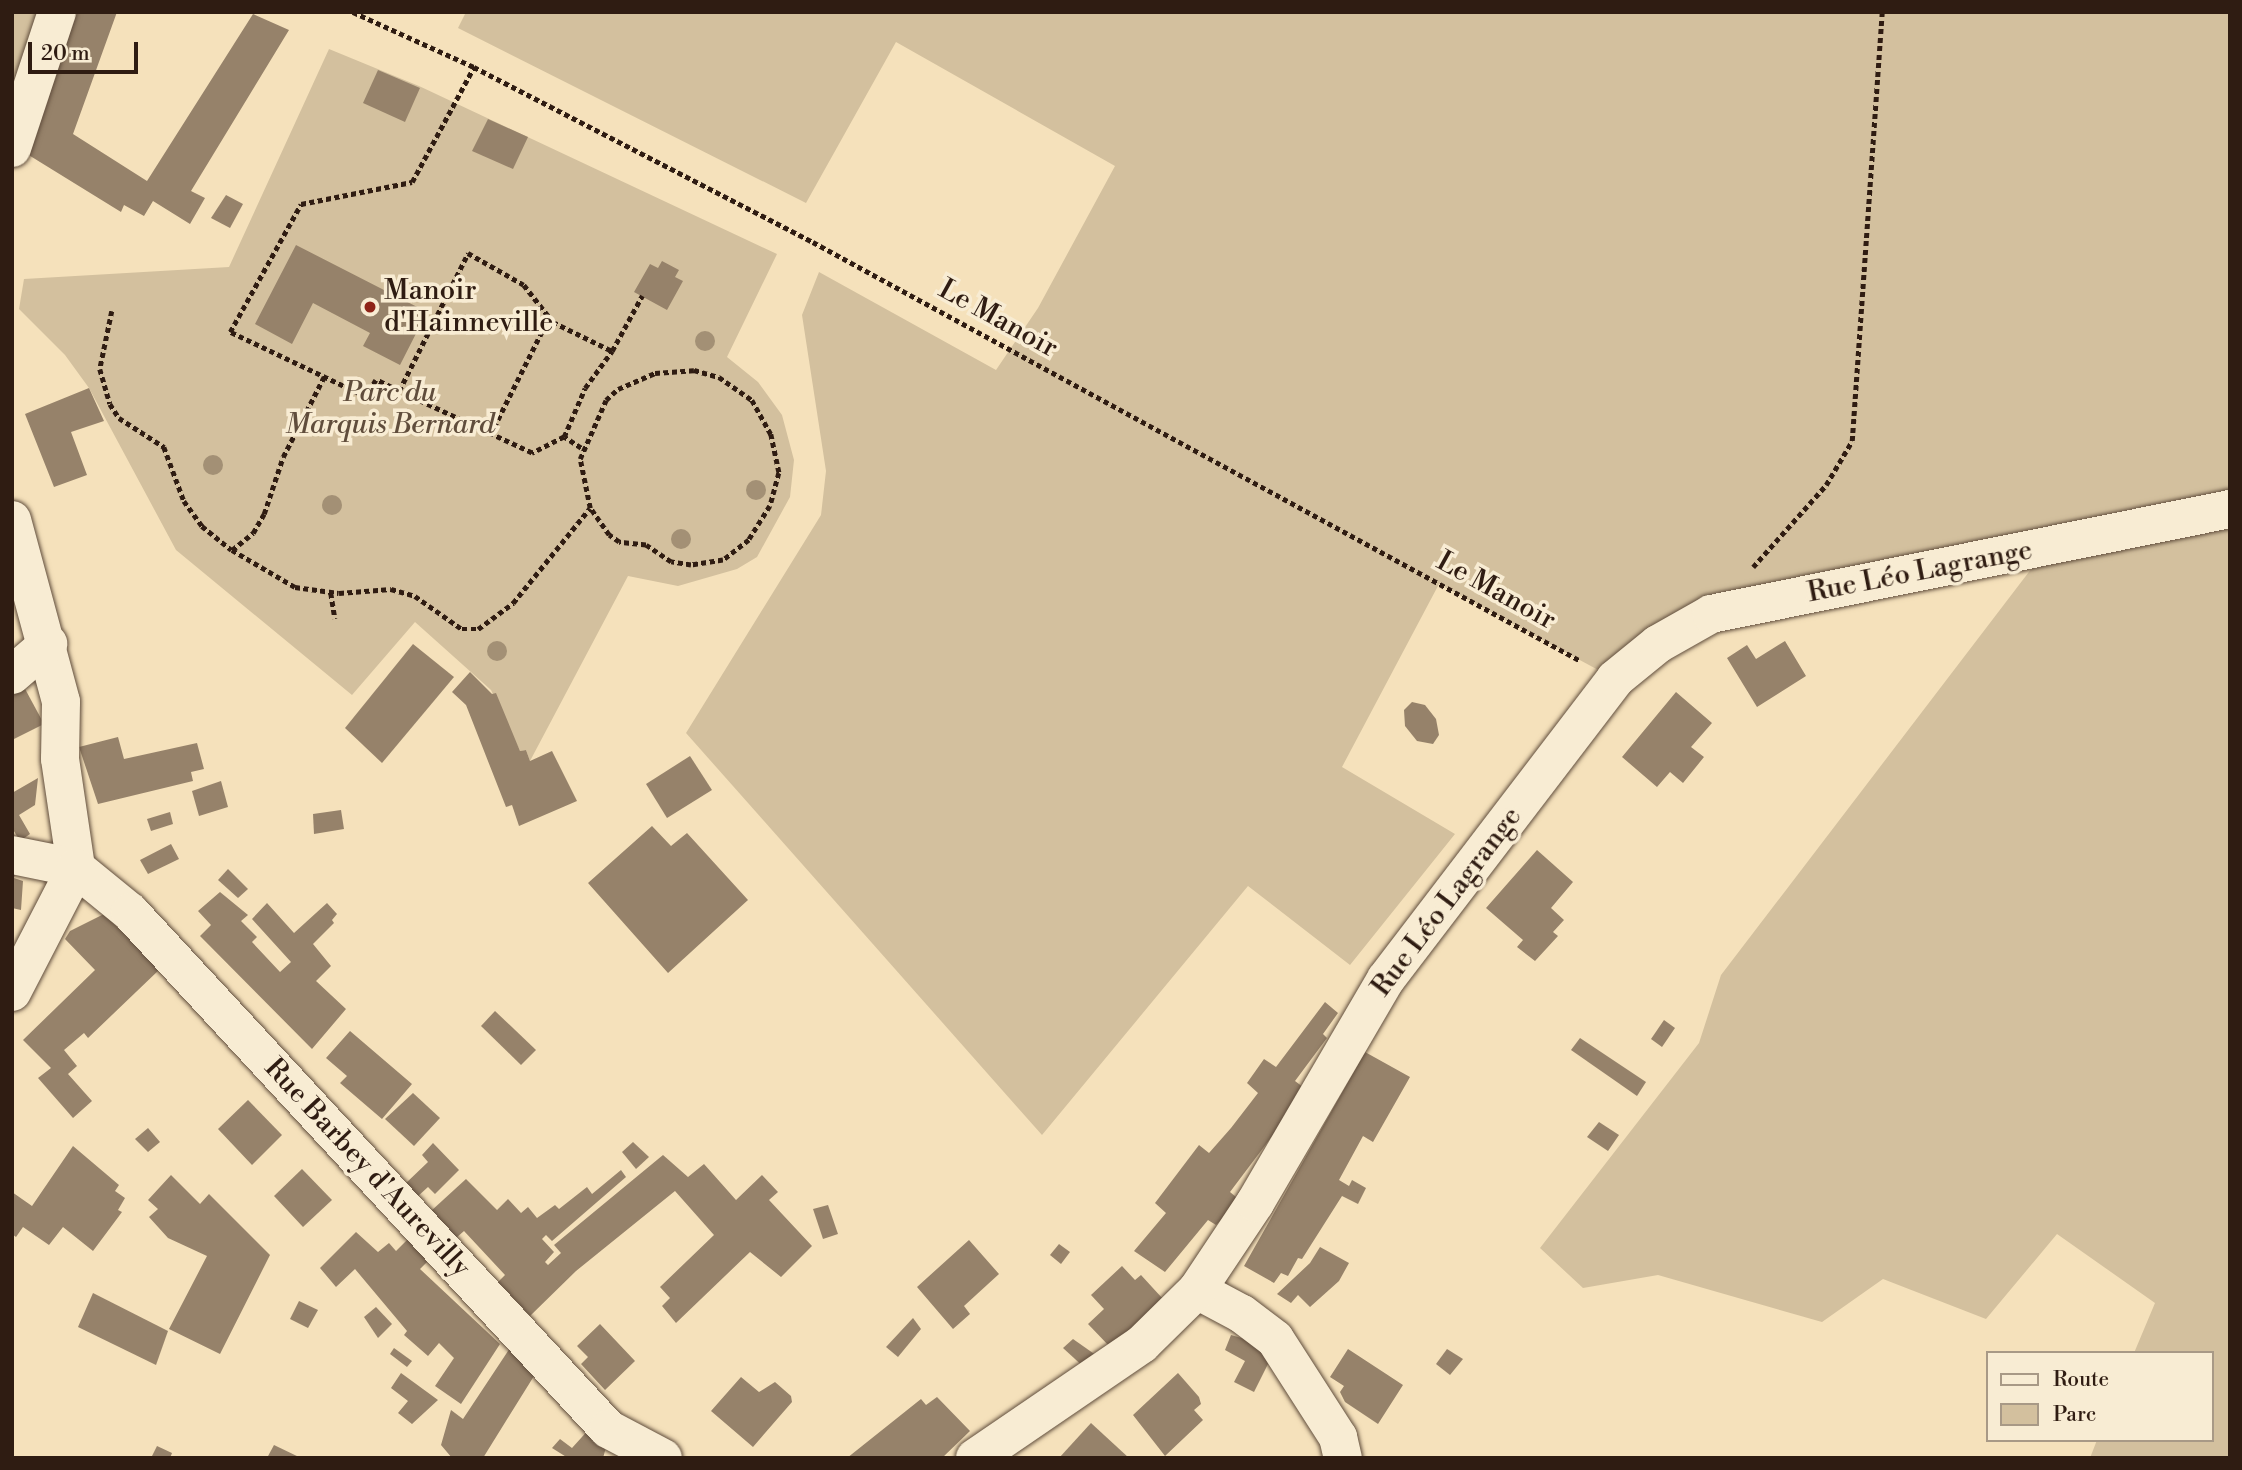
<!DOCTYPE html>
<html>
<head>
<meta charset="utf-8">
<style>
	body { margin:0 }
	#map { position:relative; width:2242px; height:1470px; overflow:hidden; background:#f5e1bb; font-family:"Libre Bodoni",serif }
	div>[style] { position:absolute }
	.green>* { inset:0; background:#d3c09e }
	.building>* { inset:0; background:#96826a }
	.path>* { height:4.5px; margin-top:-2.25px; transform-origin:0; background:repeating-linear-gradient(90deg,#2f1c12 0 5px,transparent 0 8.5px) }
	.roads { filter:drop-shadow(0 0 2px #604d3c) drop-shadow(0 0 2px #604d3c) }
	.minor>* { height:38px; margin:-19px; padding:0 19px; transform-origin:19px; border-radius:19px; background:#f8ecd3 }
	.trees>* { width:20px; height:20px; margin:-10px; border-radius:50%; background:#a39075 }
	.dots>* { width:19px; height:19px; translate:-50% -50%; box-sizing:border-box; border:4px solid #f8ecd3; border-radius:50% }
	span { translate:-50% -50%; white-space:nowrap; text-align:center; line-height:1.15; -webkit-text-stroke:7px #f8ecd3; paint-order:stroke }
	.poi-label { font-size:28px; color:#2f1c12 }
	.left { translate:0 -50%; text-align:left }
	.street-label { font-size:28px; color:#2f1c12 }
	.park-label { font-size:28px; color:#604d3c; font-style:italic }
	.frame { position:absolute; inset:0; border:14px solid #2f1c12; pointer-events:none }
	.legend { position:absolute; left:1986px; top:1351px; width:228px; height:91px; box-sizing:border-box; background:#f8ecd3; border:2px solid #a89986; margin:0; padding:9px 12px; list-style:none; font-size:21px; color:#2f1c12 }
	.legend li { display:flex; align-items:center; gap:14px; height:35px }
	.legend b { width:35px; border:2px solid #a89986 }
	.scale { position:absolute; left:28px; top:42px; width:110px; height:32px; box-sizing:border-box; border:4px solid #2f1c12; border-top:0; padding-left:9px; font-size:21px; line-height:24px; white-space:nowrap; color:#2f1c12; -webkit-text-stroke:5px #f8ecd3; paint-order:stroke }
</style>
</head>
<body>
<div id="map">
	<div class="green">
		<i style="clip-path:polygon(12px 12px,44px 12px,14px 83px,12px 83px)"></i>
		<i style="clip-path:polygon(466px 12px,2230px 12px,2230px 1458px,2090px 1458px,2097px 1440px,2212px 1440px,2212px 1353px,2134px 1353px,2155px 1303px,2057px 1234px,1986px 1319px,1883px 1279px,1822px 1322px,1658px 1275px,1583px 1288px,1540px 1248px,1699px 1043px,1721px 975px,2048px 547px,1711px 614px,1615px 679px,1439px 584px,1342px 767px,1455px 834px,1350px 965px,1248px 886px,1042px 1135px,686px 733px,821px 515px,826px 471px,802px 315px,819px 272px,996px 370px,1038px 308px,1115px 166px,896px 42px,806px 203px,458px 28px)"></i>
		<i style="clip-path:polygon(329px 49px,419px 86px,777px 254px,727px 357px,758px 382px,782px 415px,794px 460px,790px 497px,757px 557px,737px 569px,678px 586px,628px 576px,530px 761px,526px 750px,520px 751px,491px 690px,415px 622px,352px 695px,176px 550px,89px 388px,65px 355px,19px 309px,24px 279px,229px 267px)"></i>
	</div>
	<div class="building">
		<i style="clip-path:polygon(77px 12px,117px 12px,73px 134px,147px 181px,253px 14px,289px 30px,191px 191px,205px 198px,190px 224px,153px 201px,144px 216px,124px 205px,121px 212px,27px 154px)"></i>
		<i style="clip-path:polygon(378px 70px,420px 88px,405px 122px,363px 103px)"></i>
		<i style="clip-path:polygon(488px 119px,528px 137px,513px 169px,472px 151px)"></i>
		<i style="clip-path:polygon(226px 195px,243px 204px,230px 228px,211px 218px)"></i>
		<i style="clip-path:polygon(296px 245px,427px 312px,400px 365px,363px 346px,370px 333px,313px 303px,292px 344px,255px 324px)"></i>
		<i style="clip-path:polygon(662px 261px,679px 270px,675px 277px,683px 281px,667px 310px,634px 292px,650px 264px,658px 268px)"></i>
		<i style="clip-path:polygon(89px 388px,104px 421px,71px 432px,87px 475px,54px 487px,25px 414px)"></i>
		<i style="clip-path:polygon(1785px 641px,1806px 676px,1757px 707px,1727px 658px,1747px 645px,1756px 659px)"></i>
		<i style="clip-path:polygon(413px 644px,454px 677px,382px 763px,345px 728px)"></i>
		<i style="clip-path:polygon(470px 672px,492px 694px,496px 693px,520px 751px,526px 750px,530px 761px,552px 751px,577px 801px,519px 826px,512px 805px,506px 807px,466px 705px,452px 692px)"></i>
		<i style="clip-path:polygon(24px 687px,44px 724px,12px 740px,12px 696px)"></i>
		<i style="clip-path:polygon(1676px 692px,1712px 723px,1691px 747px,1704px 757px,1683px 783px,1670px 772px,1657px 787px,1622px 757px)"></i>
		<i style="clip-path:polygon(1412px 702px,1425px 705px,1436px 719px,1439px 735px,1433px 744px,1417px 741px,1405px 726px,1404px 710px)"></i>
		<i style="clip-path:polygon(118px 737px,124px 759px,197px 743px,204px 769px,191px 772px,193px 781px,98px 804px,79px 747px)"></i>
		<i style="clip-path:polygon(690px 756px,712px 790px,667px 818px,646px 784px)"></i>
		<i style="clip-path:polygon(38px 778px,35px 805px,19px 815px,30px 834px,20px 841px,12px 828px,12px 793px)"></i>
		<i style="clip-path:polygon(221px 781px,228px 807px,199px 816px,192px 791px)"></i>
		<i style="clip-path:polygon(341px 810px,344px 829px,314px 834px,313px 814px)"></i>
		<i style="clip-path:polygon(170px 812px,173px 824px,151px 831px,147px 819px)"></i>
		<i style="clip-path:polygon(652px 826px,671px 846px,687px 833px,748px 900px,668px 973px,588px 883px)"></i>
		<i style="clip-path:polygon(171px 844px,179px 859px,148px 874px,140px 860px)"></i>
		<i style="clip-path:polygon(1537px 850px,1573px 882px,1551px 908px,1564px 920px,1553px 932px,1558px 936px,1535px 961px,1517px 947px,1523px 940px,1486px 908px)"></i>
		<i style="clip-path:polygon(12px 869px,16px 870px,14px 878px,23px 881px,21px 910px,12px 908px)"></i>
		<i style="clip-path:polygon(228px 869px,248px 889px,238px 898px,218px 880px)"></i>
		<i style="clip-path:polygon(220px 892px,248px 915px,241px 921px,257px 937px,252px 942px,280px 972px,291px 962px,252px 919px,267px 903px,294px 933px,327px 903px,337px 914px,332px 920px,334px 923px,313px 944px,331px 966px,316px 981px,346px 1009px,312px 1049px,200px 936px,211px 925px,198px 911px)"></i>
		<i style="clip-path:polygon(104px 914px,160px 969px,88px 1038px,84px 1033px,64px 1050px,77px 1066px,68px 1074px,92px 1101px,73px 1118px,38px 1078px,51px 1068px,23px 1040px,95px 970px,65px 939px,70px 931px)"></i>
		<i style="clip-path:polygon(1325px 1002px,1338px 1013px,1323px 1034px,1327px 1038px,1295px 1081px,1307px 1090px,1230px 1192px,1236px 1197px,1223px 1218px,1216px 1225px,1208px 1220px,1165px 1272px,1134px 1251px,1166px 1213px,1155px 1203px,1199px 1145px,1209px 1153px,1231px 1128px,1258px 1093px,1247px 1083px,1264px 1059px,1276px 1067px)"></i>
		<i style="clip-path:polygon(495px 1011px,536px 1050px,521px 1065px,481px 1026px)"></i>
		<i style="clip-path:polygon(1664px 1020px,1675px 1028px,1662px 1047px,1651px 1039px)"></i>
		<i style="clip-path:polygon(350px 1031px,412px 1084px,382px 1119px,340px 1083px,347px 1076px,326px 1058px)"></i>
		<i style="clip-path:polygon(1580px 1038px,1646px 1082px,1637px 1096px,1571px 1050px)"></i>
		<i style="clip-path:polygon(1365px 1052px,1410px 1077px,1373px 1142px,1363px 1136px,1339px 1180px,1349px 1186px,1352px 1180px,1366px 1188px,1358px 1204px,1342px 1196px,1302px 1259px,1298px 1258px,1288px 1276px,1281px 1273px,1274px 1283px,1244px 1266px)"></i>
		<i style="clip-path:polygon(413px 1093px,440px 1118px,414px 1146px,385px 1119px)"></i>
		<i style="clip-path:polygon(248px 1100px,282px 1135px,252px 1165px,218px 1129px)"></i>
		<i style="clip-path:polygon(1599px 1122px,1619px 1135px,1608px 1151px,1587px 1137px)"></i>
		<i style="clip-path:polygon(148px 1128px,160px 1142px,148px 1152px,135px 1139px)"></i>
		<i style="clip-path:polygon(633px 1142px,649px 1157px,636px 1169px,622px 1152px)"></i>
		<i style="clip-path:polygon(433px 1143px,459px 1170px,435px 1194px,428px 1187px,417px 1197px,405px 1184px,428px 1162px,422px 1155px)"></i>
		<i style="clip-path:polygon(73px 1146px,119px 1185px,115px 1191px,125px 1198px,118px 1210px,122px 1212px,93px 1251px,63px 1227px,49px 1245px,23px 1227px,16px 1237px,12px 1234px,12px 1192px,32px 1206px)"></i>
		<i style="clip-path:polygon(663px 1155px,688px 1177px,704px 1164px,736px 1200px,762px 1175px,778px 1192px,769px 1200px,812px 1246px,781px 1277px,750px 1252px,676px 1323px,662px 1306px,670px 1298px,660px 1287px,714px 1235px,675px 1191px,576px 1271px,530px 1316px,498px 1282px,505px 1275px,464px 1231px,456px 1238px,431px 1211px,466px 1179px,497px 1210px,508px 1199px,521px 1213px,528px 1207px,537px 1218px,555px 1205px,559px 1209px,587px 1187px,592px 1194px,621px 1170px,626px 1177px,552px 1241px,546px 1235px,542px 1239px,554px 1252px,545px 1262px,548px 1265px,561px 1253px,554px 1245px)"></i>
		<i style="clip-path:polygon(302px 1169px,332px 1200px,303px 1227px,274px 1196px)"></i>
		<i style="clip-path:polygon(171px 1175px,200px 1204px,209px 1194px,270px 1255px,220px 1354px,169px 1329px,207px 1256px,168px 1238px,149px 1217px,158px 1209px,148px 1200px)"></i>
		<i style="clip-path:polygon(828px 1205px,838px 1234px,823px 1239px,813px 1209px)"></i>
		<i style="clip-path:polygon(356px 1232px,378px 1252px,389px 1243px,396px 1251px,409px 1238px,430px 1259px,420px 1269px,500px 1344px,461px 1404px,435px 1386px,454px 1358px,439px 1343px,428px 1356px,404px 1335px,407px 1331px,355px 1269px,336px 1287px,320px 1268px)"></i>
		<i style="clip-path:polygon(969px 1240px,999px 1274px,964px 1306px,970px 1314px,953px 1329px,917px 1287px)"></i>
		<i style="clip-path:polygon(1059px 1244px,1070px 1252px,1061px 1264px,1050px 1255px)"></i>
		<i style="clip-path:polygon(1320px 1247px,1349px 1263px,1339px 1281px,1310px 1307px,1298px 1295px,1291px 1303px,1277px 1294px,1310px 1263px)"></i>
		<i style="clip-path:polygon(1122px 1266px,1135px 1280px,1141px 1275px,1163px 1299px,1111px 1348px,1088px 1324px,1104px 1309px,1091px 1295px)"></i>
		<i style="clip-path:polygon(93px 1293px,168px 1331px,156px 1365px,78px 1327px)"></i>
		<i style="clip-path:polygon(299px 1301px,318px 1310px,308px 1328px,290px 1319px)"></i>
		<i style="clip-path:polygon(376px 1307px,392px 1324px,378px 1338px,364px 1317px)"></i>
		<i style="clip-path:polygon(913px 1318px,921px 1329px,898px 1357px,886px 1347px)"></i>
		<i style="clip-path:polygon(600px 1324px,635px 1361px,605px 1390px,581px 1364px,588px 1357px,577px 1346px)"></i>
		<i style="clip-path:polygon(1231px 1335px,1252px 1341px,1269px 1362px,1254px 1392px,1234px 1382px,1245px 1361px,1225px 1350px)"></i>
		<i style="clip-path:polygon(1073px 1339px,1100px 1358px,1087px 1370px,1063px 1348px)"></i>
		<i style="clip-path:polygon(394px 1348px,412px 1361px,407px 1367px,390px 1354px)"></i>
		<i style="clip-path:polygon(510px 1348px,539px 1368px,483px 1458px,452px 1458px,441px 1445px,451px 1410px,463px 1419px)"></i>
		<i style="clip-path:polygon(1348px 1349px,1403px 1385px,1378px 1424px,1345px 1402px,1340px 1392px,1344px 1386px,1330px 1377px)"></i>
		<i style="clip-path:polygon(1447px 1349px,1463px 1359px,1450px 1375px,1436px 1364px)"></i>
		<i style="clip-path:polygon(401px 1373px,438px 1400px,412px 1424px,398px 1413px,408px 1401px,391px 1388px)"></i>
		<i style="clip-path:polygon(1178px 1373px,1199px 1397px,1201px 1404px,1194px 1410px,1203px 1420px,1165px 1456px,1133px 1415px)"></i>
		<i style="clip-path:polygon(741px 1377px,759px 1392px,775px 1382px,791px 1396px,792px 1402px,753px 1447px,711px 1411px)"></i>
		<i style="clip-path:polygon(937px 1397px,970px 1431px,942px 1458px,847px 1458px,921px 1399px,926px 1405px)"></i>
		<i style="clip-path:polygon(1091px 1423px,1129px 1458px,1059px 1458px)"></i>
		<i style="clip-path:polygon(591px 1427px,607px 1444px,603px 1458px,568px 1458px,552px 1448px,560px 1439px,572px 1448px)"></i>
		<i style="clip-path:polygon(274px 1445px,301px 1458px,267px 1458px)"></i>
		<i style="clip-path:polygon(157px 1446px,172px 1453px,170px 1458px,151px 1458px)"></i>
	</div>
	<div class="path">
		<i style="left:353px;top:12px;width:133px;rotate:24.4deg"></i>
		<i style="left:474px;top:67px;width:382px;rotate:27.3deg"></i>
		<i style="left:813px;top:242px;width:875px;rotate:28.62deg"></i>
		<i style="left:112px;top:311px;width:59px;rotate:101.7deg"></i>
		<i style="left:100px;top:369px;width:36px;rotate:74deg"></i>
		<i style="left:110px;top:404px;width:17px;rotate:57deg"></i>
		<i style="left:119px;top:418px;width:54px;rotate:32.8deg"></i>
		<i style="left:164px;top:447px;width:58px;rotate:69.7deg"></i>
		<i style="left:184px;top:501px;width:31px;rotate:54deg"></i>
		<i style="left:202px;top:526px;width:38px;rotate:39deg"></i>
		<i style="left:232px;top:550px;width:73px;rotate:30.4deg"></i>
		<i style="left:295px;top:587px;width:44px;rotate:7.8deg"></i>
		<i style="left:339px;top:593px;width:52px;rotate:-4.4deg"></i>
		<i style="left:391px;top:589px;width:25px;rotate:16deg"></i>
		<i style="left:415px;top:596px;width:57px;rotate:35.1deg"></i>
		<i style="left:462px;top:629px;width:16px"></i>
		<i style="left:478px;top:629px;width:44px;rotate:-36.6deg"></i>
		<i style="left:513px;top:603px;width:122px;rotate:-51deg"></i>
		<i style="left:694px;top:370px;width:26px;rotate:16deg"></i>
		<i style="left:719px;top:377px;width:40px;rotate:34.9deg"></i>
		<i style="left:752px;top:400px;width:39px;rotate:61deg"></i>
		<i style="left:771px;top:434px;width:40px;rotate:78deg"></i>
		<i style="left:779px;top:473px;width:34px;rotate:105deg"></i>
		<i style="left:770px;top:506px;width:40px;rotate:122deg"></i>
		<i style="left:749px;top:540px;width:33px;rotate:142deg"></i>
		<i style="left:723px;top:560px;width:32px;rotate:171deg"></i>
		<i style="left:691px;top:565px;width:20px;rotate:-171deg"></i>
		<i style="left:671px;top:562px;width:30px;rotate:-146deg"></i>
		<i style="left:646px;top:545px;width:27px;rotate:-174deg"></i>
		<i style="left:619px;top:542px;width:12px;rotate:-145deg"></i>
		<i style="left:609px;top:535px;width:33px;rotate:-125deg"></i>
		<i style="left:590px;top:508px;width:50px;rotate:-101.5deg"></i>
		<i style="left:580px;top:459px;width:64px;rotate:-66.2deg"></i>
		<i style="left:606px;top:400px;width:16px;rotate:-43deg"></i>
		<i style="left:618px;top:389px;width:40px;rotate:-23.4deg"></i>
		<i style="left:655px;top:373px;width:39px;rotate:-4deg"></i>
		<i style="left:399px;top:391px;width:25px;rotate:-154deg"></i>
		<i style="left:376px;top:380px;width:20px;rotate:120deg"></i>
		<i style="left:366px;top:397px;width:151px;rotate:-154.5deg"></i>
		<i style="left:230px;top:332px;width:146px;rotate:-61deg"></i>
		<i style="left:301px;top:204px;width:113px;rotate:-11.2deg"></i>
		<i style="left:412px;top:182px;width:131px;rotate:-61.7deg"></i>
		<i style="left:490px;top:435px;width:132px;rotate:-63.4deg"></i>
		<i style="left:564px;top:437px;width:53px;rotate:-66.8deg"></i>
		<i style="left:585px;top:388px;width:46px;rotate:-53.9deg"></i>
		<i style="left:581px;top:448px;width:20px;rotate:-147deg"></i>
		<i style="left:564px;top:437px;width:36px;rotate:153deg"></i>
		<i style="left:532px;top:453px;width:147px;rotate:-155deg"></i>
		<i style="left:399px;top:391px;width:154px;rotate:-63.4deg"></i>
		<i style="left:468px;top:253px;width:64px;rotate:29.7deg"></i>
		<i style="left:524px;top:285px;width:47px;rotate:51.9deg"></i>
		<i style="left:553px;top:322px;width:66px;rotate:26.2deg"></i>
		<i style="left:612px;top:351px;width:63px;rotate:-61.4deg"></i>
		<i style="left:232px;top:550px;width:27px;rotate:-39deg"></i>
		<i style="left:253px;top:533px;width:22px;rotate:-60deg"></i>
		<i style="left:264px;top:514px;width:60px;rotate:-71.6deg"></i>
		<i style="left:283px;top:457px;width:90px;rotate:-62.9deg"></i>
		<i style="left:1753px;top:567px;width:110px;rotate:-48.3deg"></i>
		<i style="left:1826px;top:485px;width:51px;rotate:-59.4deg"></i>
		<i style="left:1852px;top:441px;width:430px;rotate:-86deg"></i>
		<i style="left:331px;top:593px;width:26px;rotate:81deg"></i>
	</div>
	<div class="roads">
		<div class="minor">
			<i style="left:12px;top:148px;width:143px;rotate:-71.7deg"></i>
			<i style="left:12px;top:520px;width:188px;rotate:74.9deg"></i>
			<i style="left:61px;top:702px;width:57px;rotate:91deg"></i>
			<i style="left:60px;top:759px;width:110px;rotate:81.6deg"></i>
			<i style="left:12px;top:675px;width:48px;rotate:-40.7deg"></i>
			<i style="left:12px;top:855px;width:65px;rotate:11.5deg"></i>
			<i style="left:76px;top:868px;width:70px;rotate:39.2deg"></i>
			<i style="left:130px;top:912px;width:704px;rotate:47.24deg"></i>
			<i style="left:608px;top:1429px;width:62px;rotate:27.8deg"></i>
			<i style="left:12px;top:992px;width:140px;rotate:-62.7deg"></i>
			<i style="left:1197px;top:1290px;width:51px;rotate:28.1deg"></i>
			<i style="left:1242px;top:1314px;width:41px;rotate:37.1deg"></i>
			<i style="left:1275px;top:1339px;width:117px;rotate:57.3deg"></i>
			<i style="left:1338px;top:1437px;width:22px;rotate:77deg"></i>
			<i style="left:975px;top:1458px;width:202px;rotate:-34.3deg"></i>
			<i style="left:1142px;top:1344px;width:77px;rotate:-44.5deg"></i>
			<i style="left:1197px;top:1290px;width:105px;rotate:-56.3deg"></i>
			<i style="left:1255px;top:1203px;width:259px;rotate:-59.7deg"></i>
			<i style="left:1386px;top:979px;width:377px;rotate:-52.6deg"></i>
			<i style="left:1615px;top:679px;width:55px;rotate:-39.1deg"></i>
			<i style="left:1658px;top:644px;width:61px;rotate:-29.5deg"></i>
			<i style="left:1711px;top:614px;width:530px;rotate:-11.44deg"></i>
		</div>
	</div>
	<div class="trees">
		<i style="left:705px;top:341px"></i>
		<i style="left:213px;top:465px"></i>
		<i style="left:756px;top:490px"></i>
		<i style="left:332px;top:505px"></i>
		<i style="left:681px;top:539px"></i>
		<i style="left:497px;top:651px"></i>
	</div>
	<div class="dots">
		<i style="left:370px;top:307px;background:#8f2418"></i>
	</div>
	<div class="poi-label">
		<span class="left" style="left:384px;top:307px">Manoir<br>d'Hainneville</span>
	</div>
	<div class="street-label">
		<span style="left:998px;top:319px;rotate:29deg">Le Manoir</span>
		<span style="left:1920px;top:572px;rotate:-11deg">Rue Léo Lagrange</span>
		<span style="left:1496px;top:591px;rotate:29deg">Le Manoir</span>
		<span style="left:1447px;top:902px;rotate:-53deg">Rue Léo Lagrange</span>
		<span style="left:367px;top:1168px;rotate:47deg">Rue Barbey d'Aurevilly</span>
	</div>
	<div class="park-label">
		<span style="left:390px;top:409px">Parc du<br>Marquis Bernard</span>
	</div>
	<div class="frame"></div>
	<ul class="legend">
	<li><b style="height:9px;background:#f8ecd3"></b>Route</li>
	<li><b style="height:19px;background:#d3c09e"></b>Parc</li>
	</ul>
	<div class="scale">20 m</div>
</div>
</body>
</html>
